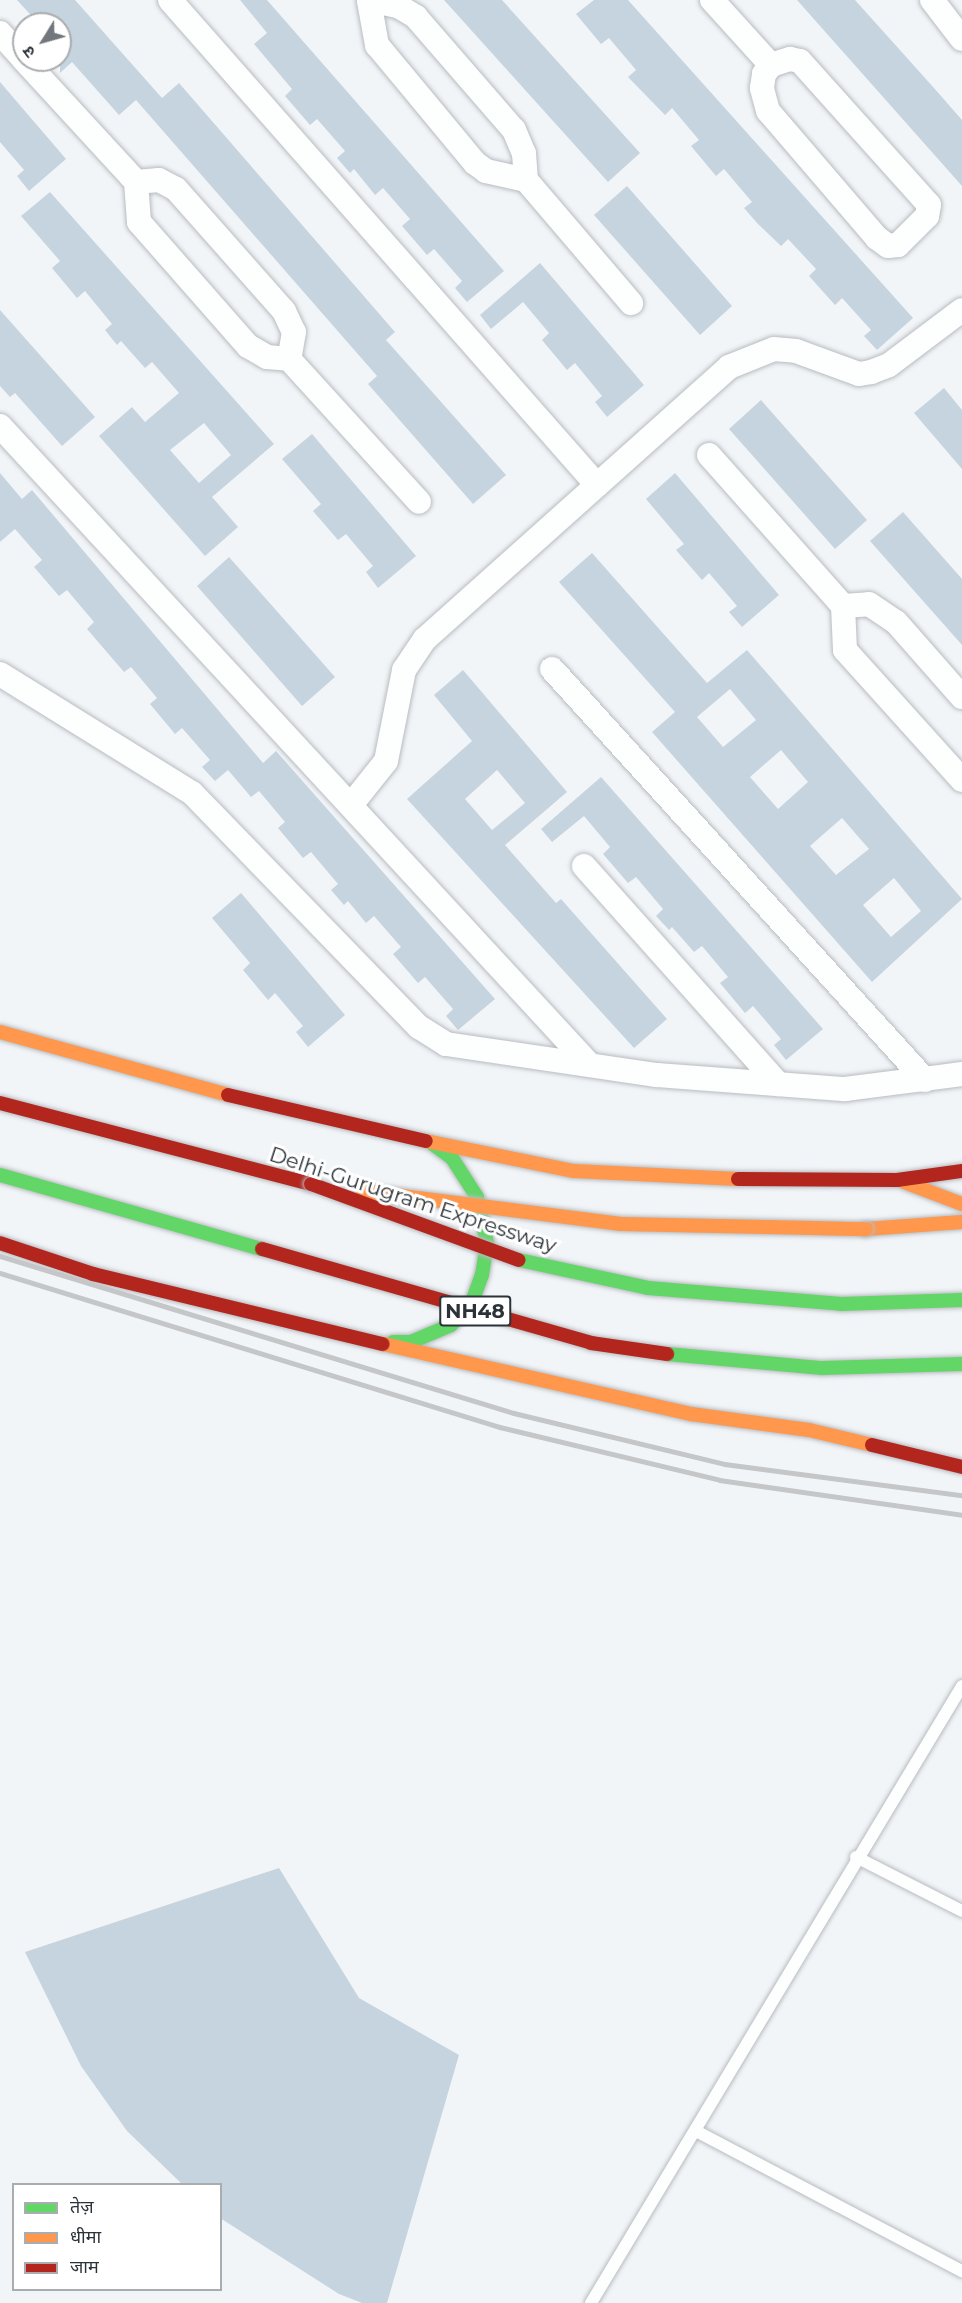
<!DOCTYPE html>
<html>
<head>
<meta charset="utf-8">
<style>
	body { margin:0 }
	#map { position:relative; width:962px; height:2303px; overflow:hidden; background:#f2f5f8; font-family:Montserrat,"Noto Sans Devanagari",sans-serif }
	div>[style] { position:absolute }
	.building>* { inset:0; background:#c5d4df }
	.roads { filter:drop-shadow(0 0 2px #b8bcc0) drop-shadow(0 0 2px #b8bcc0) }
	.lane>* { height:12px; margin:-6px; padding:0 6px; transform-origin:6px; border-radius:6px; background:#fdfefe }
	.street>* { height:24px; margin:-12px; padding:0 12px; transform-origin:12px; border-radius:12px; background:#fdfefe }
	.fast>* { height:14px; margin:-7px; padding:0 7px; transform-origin:7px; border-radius:7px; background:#63d668 }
	.slow>* { height:14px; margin:-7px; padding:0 7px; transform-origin:7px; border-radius:7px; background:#ff974d }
	.jam>* { height:14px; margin:-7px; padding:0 7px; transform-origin:7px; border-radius:7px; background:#b3261e }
	.rail>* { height:4.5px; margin:-2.25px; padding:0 2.25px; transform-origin:2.25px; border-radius:2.25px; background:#c5c6c8 }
	.bridges { filter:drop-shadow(0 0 2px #b8bcc0) drop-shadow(0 0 2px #b8bcc0) }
	.fast-bridge>* { height:14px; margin:-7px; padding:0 7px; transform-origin:7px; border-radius:7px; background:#63d668 }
	.slow-bridge>* { height:14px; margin:-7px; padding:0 7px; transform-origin:7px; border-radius:7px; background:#ff974d }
	.jam-bridge>* { height:14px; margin:-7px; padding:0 7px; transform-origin:7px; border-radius:7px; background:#b3261e }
	span { translate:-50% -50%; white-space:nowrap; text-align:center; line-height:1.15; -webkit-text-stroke:6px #fff; paint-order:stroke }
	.shield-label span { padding:2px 4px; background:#fff; border:2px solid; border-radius:4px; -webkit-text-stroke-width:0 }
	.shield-label { font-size:20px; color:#2b3339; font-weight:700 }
	.street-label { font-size:21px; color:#2b3339 }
	.legend { position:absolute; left:12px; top:2183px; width:210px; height:108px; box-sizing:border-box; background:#fff; border:2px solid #aaadb0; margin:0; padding:8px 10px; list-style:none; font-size:18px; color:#2b3339 }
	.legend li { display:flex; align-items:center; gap:12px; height:30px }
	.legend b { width:30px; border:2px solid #aaadb0 }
	.north { position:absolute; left:12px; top:12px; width:60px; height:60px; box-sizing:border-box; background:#fff; border:2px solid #aaadb0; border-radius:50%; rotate:233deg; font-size:16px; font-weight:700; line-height:24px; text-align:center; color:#2b3339 }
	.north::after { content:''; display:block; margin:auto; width:21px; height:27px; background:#71777c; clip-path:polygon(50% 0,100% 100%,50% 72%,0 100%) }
</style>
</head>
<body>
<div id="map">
	<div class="building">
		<i style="clip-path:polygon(17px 0,75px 0,162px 98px,179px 83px,395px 332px,386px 340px,506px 475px,473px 504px,368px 384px,377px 376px,136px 100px,119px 115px,72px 62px,60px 73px,60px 24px,39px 24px)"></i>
		<i style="clip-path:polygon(240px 0,267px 0,504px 271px,467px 302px,455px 288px,462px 281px,434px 249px,427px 255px,402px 226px,410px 219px,383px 188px,375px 195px,354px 169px,350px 173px,337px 158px,345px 151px,317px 119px,310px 125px,285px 96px,292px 89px,254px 44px,267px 33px)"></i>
		<i style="clip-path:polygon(444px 0,502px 0,640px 153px,608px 182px)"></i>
		<i style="clip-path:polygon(594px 0,628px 0,913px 318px,877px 350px,864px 336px,871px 330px,842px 298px,835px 305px,809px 276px,816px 269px,788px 239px,781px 246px,757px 223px,744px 208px,752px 202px,724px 169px,716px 176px,691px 146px,699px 140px,672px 108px,665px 115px,628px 77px,636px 70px,609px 38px,601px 44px,576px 14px)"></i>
		<i style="clip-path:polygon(797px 0,855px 0,934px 88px,962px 120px,962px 186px)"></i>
		<i style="clip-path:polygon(0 82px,66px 159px,29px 191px,17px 176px,24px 170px,0 142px)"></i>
		<i style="clip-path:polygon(627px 186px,732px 306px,700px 335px,594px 215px)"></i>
		<i style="clip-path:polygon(evenodd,50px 192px,274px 444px,212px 497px,238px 527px,205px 556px,99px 436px,132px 407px,145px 422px,179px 393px,152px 362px,145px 368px,121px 341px,117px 345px,105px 330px,112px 324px,85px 291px,77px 298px,52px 268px,60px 261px,21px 216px,50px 192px,204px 423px,231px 455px,199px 483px,170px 450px,204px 423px)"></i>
		<i style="clip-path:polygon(540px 263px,644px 385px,607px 417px,595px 402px,602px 396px,575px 363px,567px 370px,542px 340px,549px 333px,523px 302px,491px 329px,480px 315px)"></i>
		<i style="clip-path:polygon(0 310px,95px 417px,62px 446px,15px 393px,10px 397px,0 386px)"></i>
		<i style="clip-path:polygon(944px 388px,962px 410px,962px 469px,914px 413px)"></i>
		<i style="clip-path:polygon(761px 400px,867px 520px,835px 549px,729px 429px)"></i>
		<i style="clip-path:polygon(312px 434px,416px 556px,378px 588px,366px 572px,373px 566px,346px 534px,338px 540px,313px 511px,321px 504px,282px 459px)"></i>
		<i style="clip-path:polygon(0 473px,22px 499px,32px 490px,263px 763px,276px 751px,495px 999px,458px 1030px,446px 1016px,453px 1009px,425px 977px,418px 983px,393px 954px,401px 947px,374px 916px,366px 923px,348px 901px,344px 905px,331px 890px,338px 884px,311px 852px,303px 858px,278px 828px,285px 822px,259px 791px,251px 797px,228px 770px,215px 781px,202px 767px,210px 760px,182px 728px,175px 734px,150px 704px,157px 698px,131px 667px,124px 672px,87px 629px,94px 622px,67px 590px,59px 596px,34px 567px,42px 560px,15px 529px,0 542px)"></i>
		<i style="clip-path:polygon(675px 473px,779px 595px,742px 627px,729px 612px,737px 606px,709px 573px,702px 580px,676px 550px,684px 544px,646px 499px)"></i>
		<i style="clip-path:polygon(903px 512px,962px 579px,962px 645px,870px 541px)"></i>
		<i style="clip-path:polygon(evenodd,592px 553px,707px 683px,747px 650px,962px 899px,872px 982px,652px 732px,675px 712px,559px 582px,592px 553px,730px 689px,756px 720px,723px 747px,697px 717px,730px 689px,592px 553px,781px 750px,808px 782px,778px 809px,750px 777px,781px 750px,592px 553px,842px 818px,869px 849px,836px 875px,810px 846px,842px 818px,592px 553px,894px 878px,921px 911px,891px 937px,863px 905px,894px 878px)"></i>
		<i style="clip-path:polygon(229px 557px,335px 677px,302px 706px,197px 586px)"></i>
		<i style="clip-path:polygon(evenodd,463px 670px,567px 792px,505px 845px,556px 903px,561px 899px,667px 1019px,634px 1048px,407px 799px,472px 741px,434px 695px,463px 670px,497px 770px,525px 803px,492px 830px,465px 799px,497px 770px)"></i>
		<i style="clip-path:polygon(601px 777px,823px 1029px,786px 1060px,774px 1045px,781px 1039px,753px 1006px,745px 1013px,720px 983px,728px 977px,702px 946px,694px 952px,672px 927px,669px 930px,656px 916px,663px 909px,636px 877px,628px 883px,603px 854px,610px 847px,584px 816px,552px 842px,541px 829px)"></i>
		<i style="clip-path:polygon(241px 893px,345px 1015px,308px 1047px,296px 1032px,303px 1026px,275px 993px,268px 1000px,243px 970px,250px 963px,212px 918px)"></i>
		<i style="clip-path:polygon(279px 1868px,359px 1998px,459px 2055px,387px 2303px,362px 2303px,339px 2294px,220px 2218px,220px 2184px,182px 2184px,127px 2131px,81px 2066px,25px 1952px)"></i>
	</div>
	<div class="roads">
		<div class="lane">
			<i style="left:856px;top:1857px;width:119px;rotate:27deg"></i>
			<i style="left:696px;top:2131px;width:301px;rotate:27.8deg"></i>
			<i style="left:591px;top:2303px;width:720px;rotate:-58.98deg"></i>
		</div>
		<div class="street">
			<i style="left:170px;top:0;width:646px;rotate:48.64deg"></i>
			<i style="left:369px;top:0;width:30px;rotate:12deg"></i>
			<i style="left:398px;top:6px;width:21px;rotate:31deg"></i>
			<i style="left:416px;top:17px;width:150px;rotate:49.1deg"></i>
			<i style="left:514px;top:130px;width:25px;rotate:67deg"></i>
			<i style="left:524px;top:153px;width:27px;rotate:86deg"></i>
			<i style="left:526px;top:180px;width:162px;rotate:49.5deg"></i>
			<i style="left:712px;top:0;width:88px;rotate:47.8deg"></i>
			<i style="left:932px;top:0;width:49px;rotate:52.4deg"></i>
			<i style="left:369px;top:1px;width:45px;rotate:79.7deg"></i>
			<i style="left:377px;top:45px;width:153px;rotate:50.3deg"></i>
			<i style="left:475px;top:163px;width:14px;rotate:36deg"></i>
			<i style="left:486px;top:171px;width:41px;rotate:12.7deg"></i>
			<i style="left:0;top:33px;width:36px;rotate:48deg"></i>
			<i style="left:790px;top:59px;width:10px;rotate:11deg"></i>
			<i style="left:800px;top:61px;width:193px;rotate:48.1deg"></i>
			<i style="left:929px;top:205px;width:11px;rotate:100deg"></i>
			<i style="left:927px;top:216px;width:41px;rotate:135deg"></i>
			<i style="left:898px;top:245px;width:10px;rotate:174deg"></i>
			<i style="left:888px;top:246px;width:14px;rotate:-144deg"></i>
			<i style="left:877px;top:238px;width:167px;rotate:-130.6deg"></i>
			<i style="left:768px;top:111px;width:24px;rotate:-105deg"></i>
			<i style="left:762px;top:88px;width:14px;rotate:-82deg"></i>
			<i style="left:764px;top:74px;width:11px;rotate:-52deg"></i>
			<i style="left:771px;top:65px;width:20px;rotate:-18deg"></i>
			<i style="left:24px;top:60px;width:166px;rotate:47.4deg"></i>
			<i style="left:136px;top:182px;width:40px;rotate:85.7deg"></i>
			<i style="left:139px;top:222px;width:165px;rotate:48.7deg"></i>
			<i style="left:248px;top:346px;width:22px;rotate:30deg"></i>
			<i style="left:267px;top:357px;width:22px;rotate:5deg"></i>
			<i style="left:289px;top:359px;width:193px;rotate:47.7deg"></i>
			<i style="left:136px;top:182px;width:23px;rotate:-5deg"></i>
			<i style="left:159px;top:180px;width:19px;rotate:28deg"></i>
			<i style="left:176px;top:189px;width:163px;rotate:48.5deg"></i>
			<i style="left:284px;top:311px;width:23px;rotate:65deg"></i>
			<i style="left:294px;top:332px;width:27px;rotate:100deg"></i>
			<i style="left:0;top:426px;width:867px;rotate:47.29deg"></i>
			<i style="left:709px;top:455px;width:202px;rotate:48.4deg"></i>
			<i style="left:843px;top:606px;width:44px;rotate:87.4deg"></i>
			<i style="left:845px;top:650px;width:175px;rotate:48deg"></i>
			<i style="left:843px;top:606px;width:26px;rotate:-4deg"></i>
			<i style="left:869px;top:604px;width:32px;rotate:34deg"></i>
			<i style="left:896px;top:622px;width:100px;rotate:48.7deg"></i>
			<i style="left:552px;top:669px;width:555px;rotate:47.77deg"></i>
			<i style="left:0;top:674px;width:226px;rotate:31.8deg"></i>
			<i style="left:192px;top:793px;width:326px;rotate:45.9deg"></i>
			<i style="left:419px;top:1027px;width:32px;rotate:32deg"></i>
			<i style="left:446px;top:1044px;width:213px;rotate:8.4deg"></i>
			<i style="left:657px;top:1075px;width:189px;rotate:4.3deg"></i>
			<i style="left:845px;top:1089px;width:118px;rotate:-7.3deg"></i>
			<i style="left:351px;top:805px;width:56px;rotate:-51.5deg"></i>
			<i style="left:386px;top:761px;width:93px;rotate:-78.8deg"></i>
			<i style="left:404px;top:670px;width:37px;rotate:-56deg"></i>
			<i style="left:425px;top:639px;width:408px;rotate:-41.8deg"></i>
			<i style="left:729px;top:367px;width:48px;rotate:-21.8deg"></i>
			<i style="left:774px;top:349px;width:22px;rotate:5deg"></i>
			<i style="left:796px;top:351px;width:67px;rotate:20.1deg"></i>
			<i style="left:859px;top:374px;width:12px;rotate:-9deg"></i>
			<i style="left:871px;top:372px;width:19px;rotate:-21deg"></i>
			<i style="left:889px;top:365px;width:91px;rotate:-37deg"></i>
			<i style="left:584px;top:866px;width:292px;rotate:48.3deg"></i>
		</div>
		<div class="fast">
			<i style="left:393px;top:1342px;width:18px"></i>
			<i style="left:411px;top:1342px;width:43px;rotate:-23deg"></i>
			<i style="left:451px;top:1325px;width:31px;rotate:-48deg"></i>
			<i style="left:472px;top:1302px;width:29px;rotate:-70deg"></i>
			<i style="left:482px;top:1275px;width:32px;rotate:-81deg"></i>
			<i style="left:487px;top:1243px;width:47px;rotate:-102.3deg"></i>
			<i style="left:477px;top:1197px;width:46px;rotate:-122.7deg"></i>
			<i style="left:452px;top:1158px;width:27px;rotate:-144deg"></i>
		</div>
		<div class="slow">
			<i style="left:0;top:1032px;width:237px;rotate:15.4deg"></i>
			<i style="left:426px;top:1141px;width:151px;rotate:11.5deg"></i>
			<i style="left:574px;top:1171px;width:164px;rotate:2.8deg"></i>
			<i style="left:904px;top:1182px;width:62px;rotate:20.8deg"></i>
			<i style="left:866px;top:1229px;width:96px;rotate:-4.2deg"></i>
			<i style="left:383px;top:1344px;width:316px;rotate:12.8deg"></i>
			<i style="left:691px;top:1414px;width:119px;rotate:7.7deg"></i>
			<i style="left:809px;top:1430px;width:65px;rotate:13.4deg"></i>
		</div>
		<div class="jam">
			<i style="left:228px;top:1095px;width:203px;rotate:13.1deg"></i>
			<i style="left:0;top:1103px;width:321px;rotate:14.6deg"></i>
			<i style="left:738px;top:1179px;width:159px;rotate:0.4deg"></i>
			<i style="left:897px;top:1180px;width:66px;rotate:-7.9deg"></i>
			<i style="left:0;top:1243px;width:98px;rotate:18.4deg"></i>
			<i style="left:93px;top:1274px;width:298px;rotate:13.6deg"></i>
			<i style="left:872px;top:1445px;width:93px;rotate:13.7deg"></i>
		</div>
	</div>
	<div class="rail">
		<i style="left:0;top:1256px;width:537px;rotate:16.99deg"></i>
		<i style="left:514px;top:1413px;width:217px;rotate:13.6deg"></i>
		<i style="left:725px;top:1464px;width:239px;rotate:7.5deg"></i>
		<i style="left:0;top:1273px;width:523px;rotate:17.12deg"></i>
		<i style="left:500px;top:1427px;width:226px;rotate:13.5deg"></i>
		<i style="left:720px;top:1480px;width:245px;rotate:8.2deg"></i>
	</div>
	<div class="bridges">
		<div class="fast-bridge">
			<i style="left:0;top:1175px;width:272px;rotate:15.8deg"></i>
			<i style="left:519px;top:1260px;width:132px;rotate:12.2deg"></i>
			<i style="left:648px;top:1288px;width:194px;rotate:4.7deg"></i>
			<i style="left:841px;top:1304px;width:121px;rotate:-1.9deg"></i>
			<i style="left:667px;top:1354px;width:156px;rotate:5.2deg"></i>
			<i style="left:822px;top:1368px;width:140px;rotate:-1.6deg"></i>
		</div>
		<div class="slow-bridge">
			<i style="left:363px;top:1191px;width:260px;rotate:7.3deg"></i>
			<i style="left:621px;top:1224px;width:245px;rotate:1.2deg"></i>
		</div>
		<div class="jam-bridge">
			<i style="left:311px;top:1184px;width:221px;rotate:20.1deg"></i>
			<i style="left:262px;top:1249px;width:342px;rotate:15.9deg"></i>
			<i style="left:591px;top:1343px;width:77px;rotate:8.2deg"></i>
		</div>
	</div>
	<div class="shield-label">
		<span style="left:475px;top:1311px">NH48</span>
	</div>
	<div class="street-label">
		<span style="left:413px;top:1200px;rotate:18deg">Delhi-Gurugram Expressway</span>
	</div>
	<ul class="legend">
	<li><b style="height:8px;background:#63d668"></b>तेज़</li>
	<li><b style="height:8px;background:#ff974d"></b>धीमा</li>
	<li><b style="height:8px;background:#b3261e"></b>जाम</li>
	</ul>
	<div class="north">उ</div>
</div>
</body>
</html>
